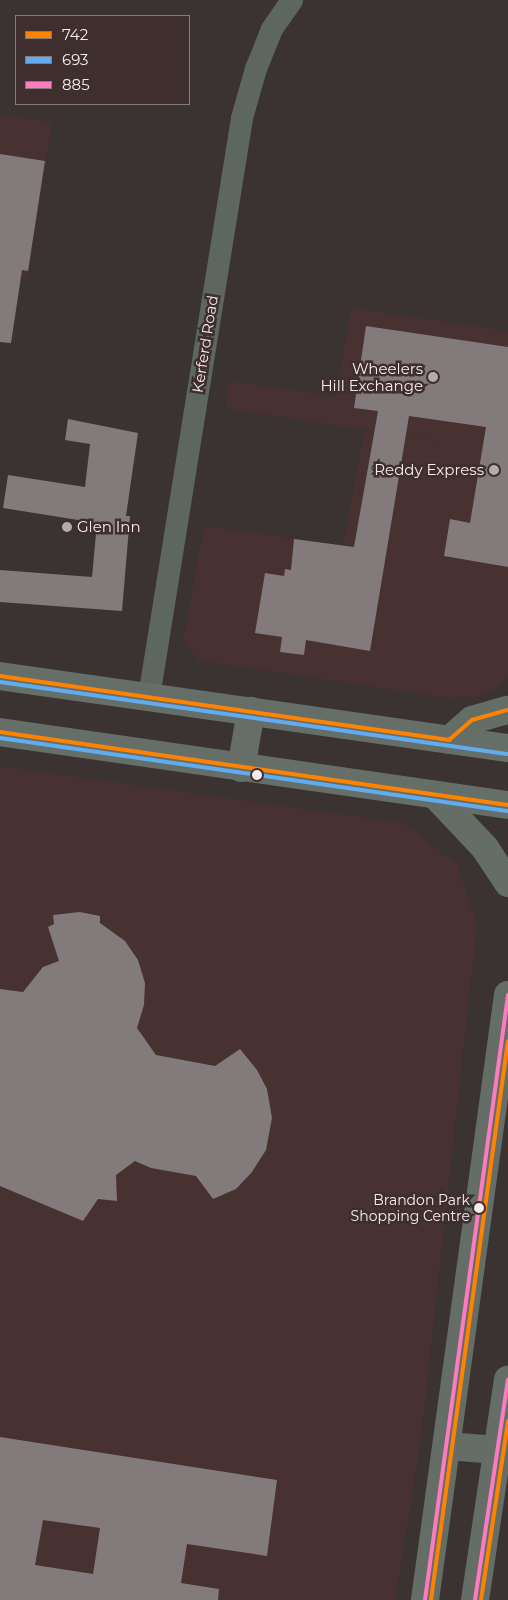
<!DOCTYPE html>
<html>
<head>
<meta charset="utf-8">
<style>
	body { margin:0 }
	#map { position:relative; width:508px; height:1600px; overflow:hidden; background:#3b3232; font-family:Montserrat,sans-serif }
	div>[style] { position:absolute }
	.built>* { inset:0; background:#473131 }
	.building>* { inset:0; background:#837b7b }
	.minor>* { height:22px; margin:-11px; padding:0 11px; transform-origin:11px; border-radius:11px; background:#5e675f }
	.primary>* { height:28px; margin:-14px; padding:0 14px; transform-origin:14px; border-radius:14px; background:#666f67 }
	.trunk>* { height:28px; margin:-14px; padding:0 14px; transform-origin:14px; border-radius:14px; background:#656e66 }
	.bus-1>* { height:4px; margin:-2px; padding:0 2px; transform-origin:2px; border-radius:2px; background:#ff8200 }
	.bus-2>* { height:4px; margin:-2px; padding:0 2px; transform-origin:2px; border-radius:2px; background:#60acee }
	.bus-3>* { height:4px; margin:-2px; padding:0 2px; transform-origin:2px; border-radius:2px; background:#fe7ac1 }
	.bus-4>* { height:4px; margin:-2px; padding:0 2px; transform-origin:2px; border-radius:2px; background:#ff8200 }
	.dots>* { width:14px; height:14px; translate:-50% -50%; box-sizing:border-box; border:2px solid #3f2e2e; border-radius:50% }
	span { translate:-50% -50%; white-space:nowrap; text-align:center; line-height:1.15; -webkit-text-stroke:5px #3f2e2e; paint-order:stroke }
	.bus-label { font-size:14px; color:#f8ecec }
	.right { translate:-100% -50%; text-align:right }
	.street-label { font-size:15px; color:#f8ecec }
	.poi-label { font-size:15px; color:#f8ecec }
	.left { translate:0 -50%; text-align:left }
	.legend { position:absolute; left:15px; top:15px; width:175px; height:90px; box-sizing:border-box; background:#3f2e2e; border:1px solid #897a7a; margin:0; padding:6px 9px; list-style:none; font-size:15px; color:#f8ecec }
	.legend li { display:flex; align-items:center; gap:10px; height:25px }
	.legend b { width:25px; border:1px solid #897a7a }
</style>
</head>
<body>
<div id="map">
	<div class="built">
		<i style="clip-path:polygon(0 114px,52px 123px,28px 280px,0 276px)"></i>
		<i style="clip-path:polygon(351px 308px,508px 331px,508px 678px,493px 690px,474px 697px,449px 698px,198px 660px,183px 641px,204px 526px,343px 545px,364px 431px,458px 444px,225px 408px,229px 381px,336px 397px)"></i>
		<i style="clip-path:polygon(0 766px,403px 823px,457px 864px,477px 926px,420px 1447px,395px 1600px,0 1600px)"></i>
	</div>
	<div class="building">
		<i style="clip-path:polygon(0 154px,45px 161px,28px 271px,22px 270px,11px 343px,0 342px)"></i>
		<i style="clip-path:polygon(366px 326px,508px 347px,508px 567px,444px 556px,450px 519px,470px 523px,486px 427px,409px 416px,370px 651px,306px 640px,304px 655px,280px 652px,282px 637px,255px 633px,265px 573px,284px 576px,285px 569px,291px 570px,294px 539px,354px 547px,378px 411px,354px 408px)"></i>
		<i style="clip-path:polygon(68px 419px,138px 433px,126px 516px,130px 516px,122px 611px,0 602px,0 570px,92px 577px,97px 523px,3px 508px,8px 475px,85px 487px,90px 444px,65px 440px)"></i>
		<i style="clip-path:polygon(80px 912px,100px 916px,100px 923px,125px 941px,138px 960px,145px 983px,144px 1005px,137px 1028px,156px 1055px,215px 1066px,240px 1049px,257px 1070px,267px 1089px,272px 1118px,266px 1150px,252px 1172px,236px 1189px,213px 1199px,196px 1176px,151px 1168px,135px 1161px,116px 1175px,117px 1201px,98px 1199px,83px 1221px,0 1186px,0 989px,23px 992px,43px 967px,59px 961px,48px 927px,54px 924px,53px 915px)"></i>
		<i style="clip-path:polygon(evenodd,0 1437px,277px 1480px,267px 1556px,187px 1544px,181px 1583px,219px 1589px,218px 1600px,0 1600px,0 1437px,43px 1520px,100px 1528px,93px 1574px,35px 1565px,43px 1520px)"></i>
	</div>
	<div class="minor">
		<i style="left:149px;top:697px;width:586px;rotate:-80.87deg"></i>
		<i style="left:242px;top:118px;width:51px;rotate:-74.1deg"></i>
		<i style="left:256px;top:69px;width:43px;rotate:-68.2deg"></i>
		<i style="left:272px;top:29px;width:35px;rotate:-55deg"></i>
	</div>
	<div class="primary">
		<i style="left:0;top:676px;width:513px;rotate:8.07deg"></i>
		<i style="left:0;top:732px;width:513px;rotate:8.18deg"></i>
		<i style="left:241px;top:768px;width:58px;rotate:-80deg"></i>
	</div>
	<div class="trunk">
		<i style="left:449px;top:740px;width:30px;rotate:-41deg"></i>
		<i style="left:472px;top:720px;width:37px;rotate:-16deg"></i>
		<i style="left:436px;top:796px;width:71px;rotate:46.7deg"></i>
		<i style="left:485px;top:848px;width:42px;rotate:56.7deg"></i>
		<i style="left:447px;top:1446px;width:50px;rotate:4.6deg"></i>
		<i style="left:425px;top:1600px;width:611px;rotate:-82.19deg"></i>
		<i style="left:475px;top:1600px;width:223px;rotate:-81.5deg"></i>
	</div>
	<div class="bus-1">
		<i style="left:0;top:676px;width:454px;rotate:8.1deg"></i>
		<i style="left:449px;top:740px;width:30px;rotate:-41deg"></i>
		<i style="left:472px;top:720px;width:37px;rotate:-16deg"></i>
		<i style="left:0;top:732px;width:513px;rotate:8.18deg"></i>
	</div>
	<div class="bus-2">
		<i style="left:0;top:682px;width:512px;rotate:8.08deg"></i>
		<i style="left:0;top:738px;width:512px;rotate:8.19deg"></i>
	</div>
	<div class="bus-3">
		<i style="left:425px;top:1600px;width:611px;rotate:-82.19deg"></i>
		<i style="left:475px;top:1600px;width:223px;rotate:-81.5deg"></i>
	</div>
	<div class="bus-4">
		<i style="left:431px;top:1600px;width:564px;rotate:-82.16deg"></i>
		<i style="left:481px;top:1600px;width:181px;rotate:-81.4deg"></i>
	</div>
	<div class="dots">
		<i style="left:433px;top:377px;background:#b6abab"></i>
		<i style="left:494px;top:470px;background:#b6abab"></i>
		<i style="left:67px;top:527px;background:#b6abab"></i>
		<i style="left:257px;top:775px;background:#f8ecec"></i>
		<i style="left:479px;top:1208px;background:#f8ecec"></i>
	</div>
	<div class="bus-label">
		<span class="right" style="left:470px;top:1208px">Brandon Park<br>Shopping Centre</span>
	</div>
	<div class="street-label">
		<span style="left:205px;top:344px;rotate:-81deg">Kerferd Road</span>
	</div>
	<div class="poi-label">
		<span class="right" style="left:423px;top:377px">Wheelers<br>Hill Exchange</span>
		<span class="right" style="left:484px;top:470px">Reddy Express</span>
		<span class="left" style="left:77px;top:527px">Glen Inn</span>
	</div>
	<ul class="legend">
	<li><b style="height:6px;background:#ff8200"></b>742</li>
	<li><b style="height:6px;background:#60acee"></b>693</li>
	<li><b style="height:6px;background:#fe7ac1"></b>885</li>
	</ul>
</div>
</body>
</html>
